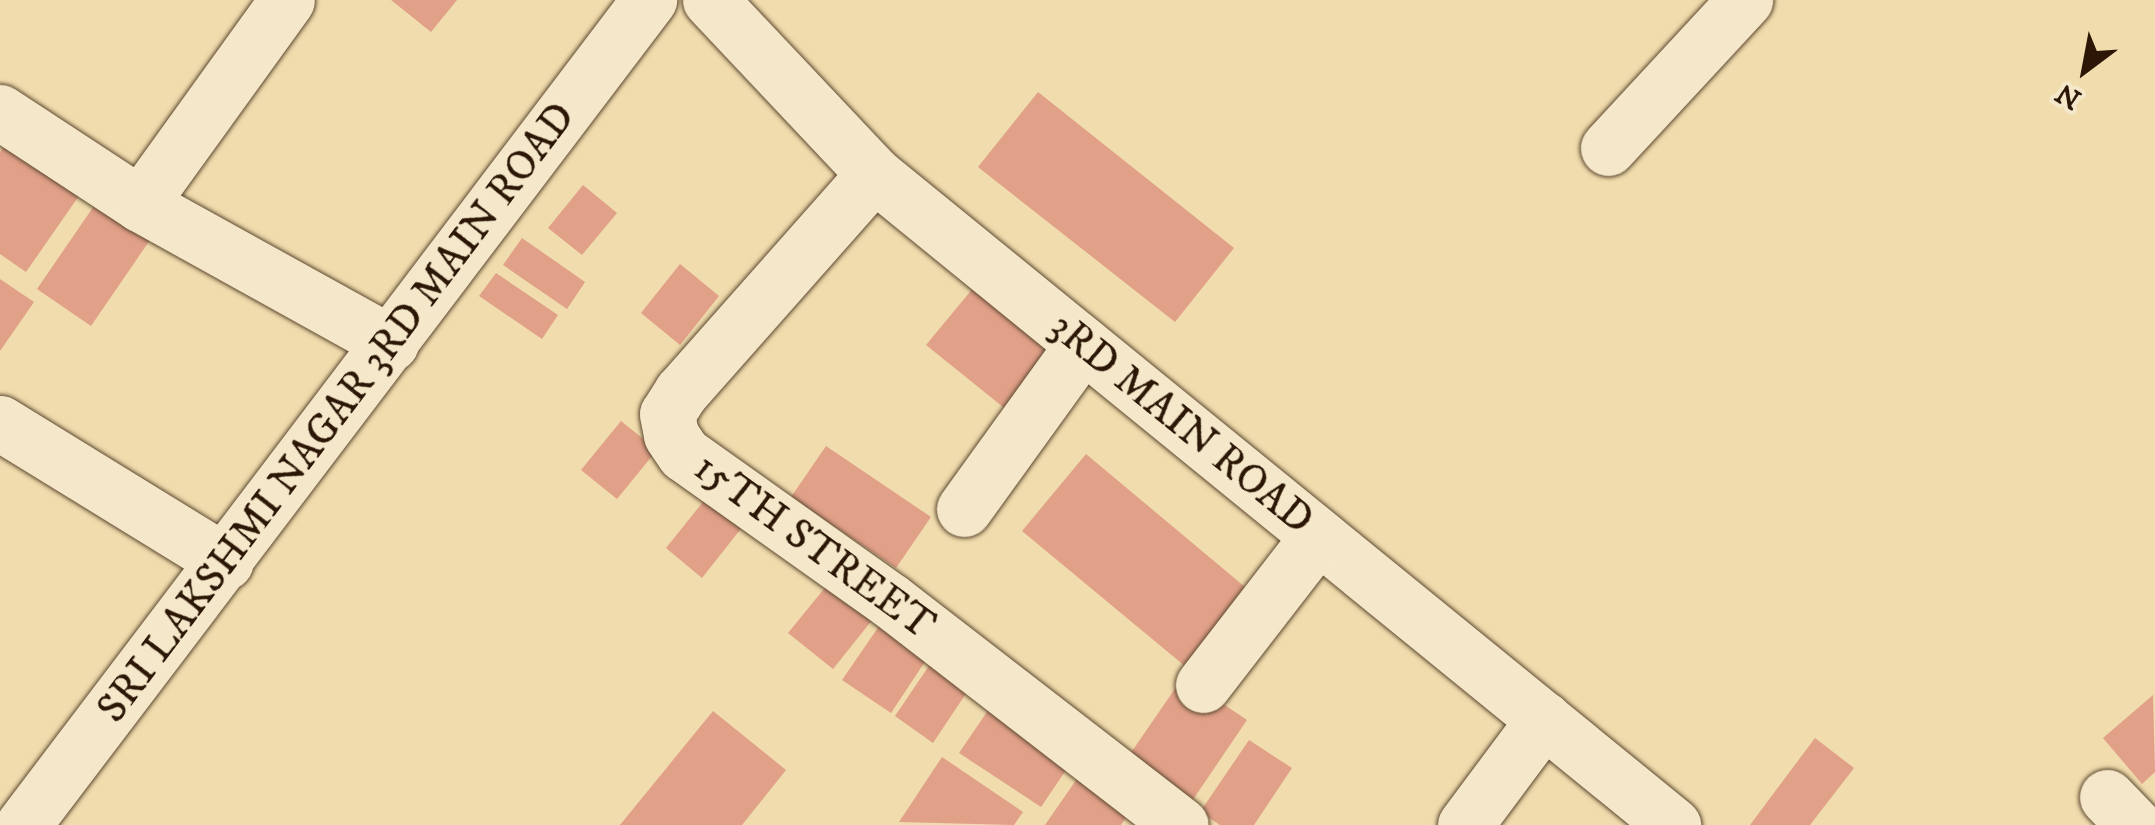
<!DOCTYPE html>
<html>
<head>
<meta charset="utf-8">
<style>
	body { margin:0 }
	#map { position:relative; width:2155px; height:825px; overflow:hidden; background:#f0dcad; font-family:"IM FELL DW Pica",serif }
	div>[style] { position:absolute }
	.building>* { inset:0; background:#e1a088 }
	.roads { filter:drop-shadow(0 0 2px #5d4830) drop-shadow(0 0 2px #5d4830) }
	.minor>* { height:55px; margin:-27.5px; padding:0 27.5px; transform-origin:27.5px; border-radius:27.5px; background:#f5e8ca }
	span { translate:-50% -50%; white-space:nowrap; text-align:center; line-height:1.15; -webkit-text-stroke:8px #f5e8ca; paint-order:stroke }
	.street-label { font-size:42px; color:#2c1707 }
	.north { position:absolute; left:2035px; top:20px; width:100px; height:100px; -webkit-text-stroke:8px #f5e8ca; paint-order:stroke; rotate:212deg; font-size:28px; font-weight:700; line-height:40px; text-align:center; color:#2c1707 }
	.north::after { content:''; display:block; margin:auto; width:35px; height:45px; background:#2c1707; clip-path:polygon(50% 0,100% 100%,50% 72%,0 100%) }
</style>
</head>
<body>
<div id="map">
	<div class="building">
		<i style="clip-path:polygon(391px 0,457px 0,431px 32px)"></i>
		<i style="clip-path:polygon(1038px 92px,1234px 248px,1175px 322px,978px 167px)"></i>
		<i style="clip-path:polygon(16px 129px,90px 180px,26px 272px,0 254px,0 152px)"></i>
		<i style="clip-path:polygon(583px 185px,617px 213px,582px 255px,548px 228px)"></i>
		<i style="clip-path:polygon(96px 203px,150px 240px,91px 326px,37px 289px)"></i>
		<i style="clip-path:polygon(522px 238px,585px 282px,567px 309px,503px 265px)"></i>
		<i style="clip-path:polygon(680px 264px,719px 296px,680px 345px,641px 313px)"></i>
		<i style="clip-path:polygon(496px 273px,558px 315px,542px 339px,479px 296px)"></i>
		<i style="clip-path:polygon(0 279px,34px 302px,0 351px)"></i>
		<i style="clip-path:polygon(979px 281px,1060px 347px,1008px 411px,926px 345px)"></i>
		<i style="clip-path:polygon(621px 421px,657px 450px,617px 499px,581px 470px)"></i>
		<i style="clip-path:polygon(826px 446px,931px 517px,896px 568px,791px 497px)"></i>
		<i style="clip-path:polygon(1086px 454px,1251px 592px,1186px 667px,1022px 531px)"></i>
		<i style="clip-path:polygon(715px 487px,751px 516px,702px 578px,666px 548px)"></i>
		<i style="clip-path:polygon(837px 573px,881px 609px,833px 669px,788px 633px)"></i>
		<i style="clip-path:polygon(886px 616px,934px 648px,891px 713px,842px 680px)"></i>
		<i style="clip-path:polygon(939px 651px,977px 677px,933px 743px,895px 716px)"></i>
		<i style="clip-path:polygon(1183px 677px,1247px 720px,1192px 801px,1128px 757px)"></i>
		<i style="clip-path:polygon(2153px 695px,2155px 772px,2142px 784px,2103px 738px)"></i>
		<i style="clip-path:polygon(997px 697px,1079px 751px,1041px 807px,959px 753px)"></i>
		<i style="clip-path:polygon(713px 711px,786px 770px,742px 825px,620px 825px)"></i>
		<i style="clip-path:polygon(1815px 738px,1854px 768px,1810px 825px,1750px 825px)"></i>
		<i style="clip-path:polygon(1249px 740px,1292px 768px,1254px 825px,1220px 825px,1200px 812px)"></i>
		<i style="clip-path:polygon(942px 757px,1023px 812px,1014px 825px,899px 822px)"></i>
		<i style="clip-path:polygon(1083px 770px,1135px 804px,1121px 825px,1045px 825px)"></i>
	</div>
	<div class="roads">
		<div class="minor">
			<i style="left:710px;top:0;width:239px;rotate:46.7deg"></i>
			<i style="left:874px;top:174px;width:1031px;rotate:39.17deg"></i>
			<i style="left:0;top:112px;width:168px;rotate:33.3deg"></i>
			<i style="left:140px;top:204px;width:287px;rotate:29deg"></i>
			<i style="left:1608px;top:148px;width:202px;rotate:-47.2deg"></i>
			<i style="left:874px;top:174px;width:291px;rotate:131.5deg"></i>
			<i style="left:681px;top:392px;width:26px;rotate:122deg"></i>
			<i style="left:667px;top:414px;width:21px;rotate:79deg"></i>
			<i style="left:671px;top:435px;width:23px;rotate:56deg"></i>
			<i style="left:684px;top:454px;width:254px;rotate:35.4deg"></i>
			<i style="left:891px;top:601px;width:366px;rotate:37.7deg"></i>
			<i style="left:140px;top:204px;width:251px;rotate:-54.2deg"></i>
			<i style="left:0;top:423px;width:265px;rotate:31.6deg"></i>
			<i style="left:964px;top:509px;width:203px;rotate:-54.2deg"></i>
			<i style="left:1203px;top:685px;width:188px;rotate:-52.3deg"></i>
			<i style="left:2107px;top:797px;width:39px;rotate:46deg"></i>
			<i style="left:23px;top:825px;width:1036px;rotate:-52.81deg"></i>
			<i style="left:1465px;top:825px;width:132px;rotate:-53.3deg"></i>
		</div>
	</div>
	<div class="street-label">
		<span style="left:337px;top:413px;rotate:-53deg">SRI LAKSHMI NAGAR 3RD MAIN ROAD</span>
		<span style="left:1181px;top:424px;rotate:39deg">3RD MAIN ROAD</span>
		<span style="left:814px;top:547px;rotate:36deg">15TH STREET</span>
	</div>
	<div class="north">N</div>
</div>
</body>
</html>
